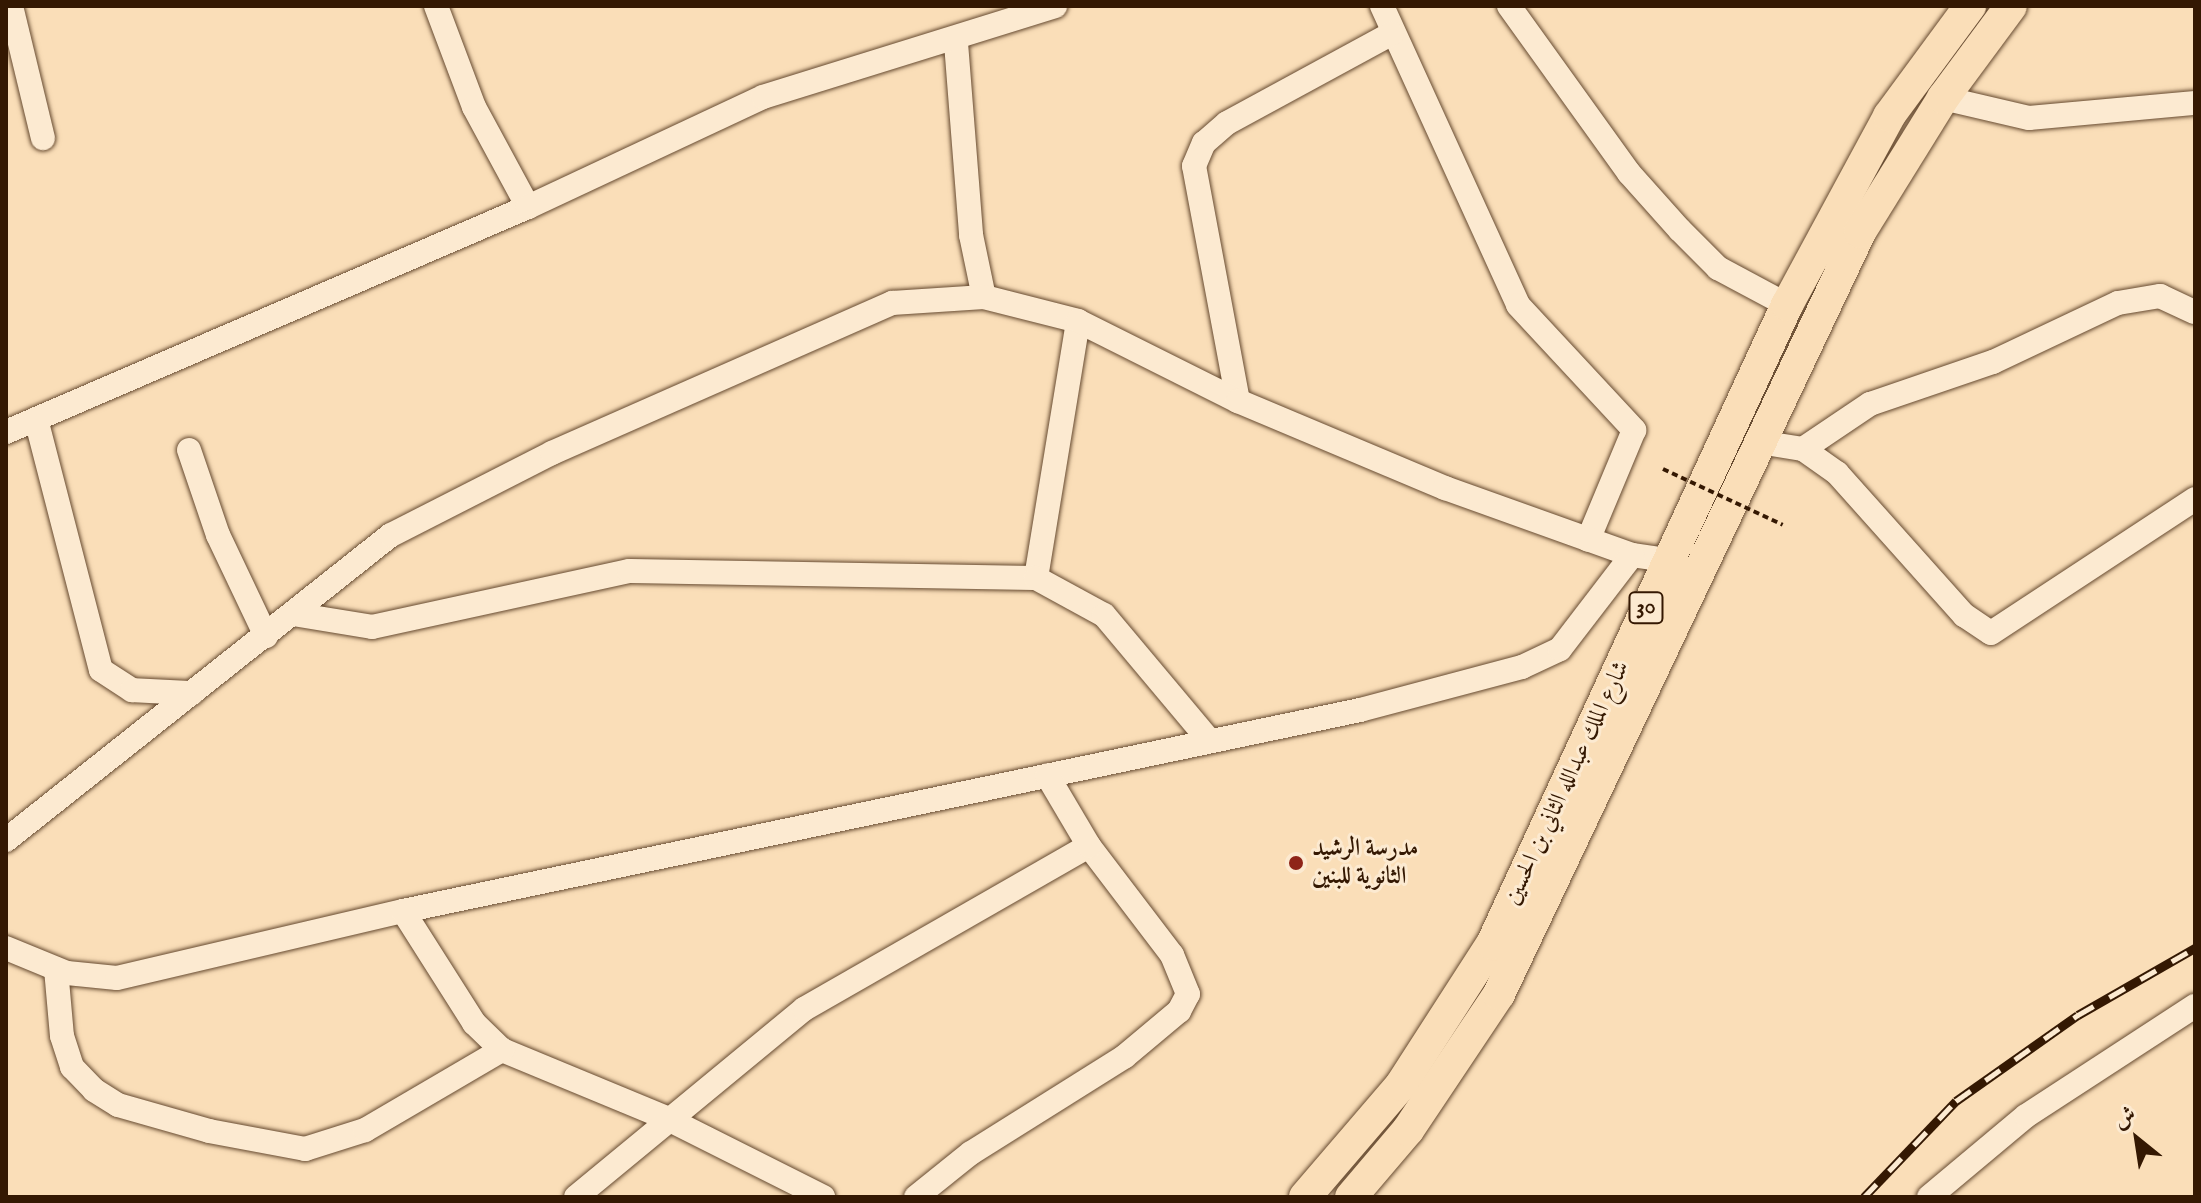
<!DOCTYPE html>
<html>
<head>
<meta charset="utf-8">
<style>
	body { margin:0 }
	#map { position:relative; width:2201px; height:1203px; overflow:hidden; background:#fadeb8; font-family:"IM FELL English",Amiri,serif }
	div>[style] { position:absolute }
	.roads { filter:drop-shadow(0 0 2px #664a30) drop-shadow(0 0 2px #664a30) }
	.minor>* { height:24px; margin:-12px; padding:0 12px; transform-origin:12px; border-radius:12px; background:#fcead1 }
	.major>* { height:32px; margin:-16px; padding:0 16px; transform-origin:16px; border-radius:16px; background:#fadeb8 }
	.rail>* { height:9px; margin-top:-4.5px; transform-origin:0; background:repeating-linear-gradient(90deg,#fcead1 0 18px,#341802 0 36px); box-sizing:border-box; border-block:2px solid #341802 }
	.path-bridge>* { height:4px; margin-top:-2px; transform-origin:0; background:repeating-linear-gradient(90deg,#341802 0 6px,transparent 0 10px) }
	.dots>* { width:22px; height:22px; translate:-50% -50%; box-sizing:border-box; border:4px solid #fcead1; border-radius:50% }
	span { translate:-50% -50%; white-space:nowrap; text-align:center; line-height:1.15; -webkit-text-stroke:6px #fcead1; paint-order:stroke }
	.shield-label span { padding:2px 6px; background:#fcead1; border:2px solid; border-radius:6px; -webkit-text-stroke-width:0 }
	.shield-label { font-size:22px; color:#341802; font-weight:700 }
	.street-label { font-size:24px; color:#341802 }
	.poi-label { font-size:24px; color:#341802; font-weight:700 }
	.left { translate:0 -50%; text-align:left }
	.frame { position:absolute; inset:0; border:8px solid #341802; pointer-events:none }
	.north { position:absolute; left:2097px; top:1099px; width:80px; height:80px; -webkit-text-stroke:6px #fcead1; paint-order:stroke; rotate:330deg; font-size:22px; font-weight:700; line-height:32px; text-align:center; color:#341802 }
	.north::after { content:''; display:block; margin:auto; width:28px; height:36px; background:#341802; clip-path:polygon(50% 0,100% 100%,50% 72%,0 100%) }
</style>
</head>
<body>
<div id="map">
	<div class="roads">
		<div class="minor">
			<i style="left:11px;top:6px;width:136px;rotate:76.4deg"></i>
			<i style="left:436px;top:6px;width:108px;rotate:69.4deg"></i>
			<i style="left:474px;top:107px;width:114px;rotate:61.6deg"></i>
			<i style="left:1382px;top:6px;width:328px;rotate:65.5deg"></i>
			<i style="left:1518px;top:305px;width:171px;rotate:47.1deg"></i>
			<i style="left:1634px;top:430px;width:119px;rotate:112.7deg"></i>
			<i style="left:1509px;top:6px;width:206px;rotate:54.3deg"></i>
			<i style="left:1629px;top:173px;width:76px;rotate:48.2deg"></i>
			<i style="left:1680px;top:230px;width:54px;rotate:45deg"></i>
			<i style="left:1718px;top:268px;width:78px;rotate:28.2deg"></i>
			<i style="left:956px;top:43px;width:193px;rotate:85.5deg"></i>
			<i style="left:971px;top:235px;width:63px;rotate:78.2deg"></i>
			<i style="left:1943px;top:98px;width:88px;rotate:13.1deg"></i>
			<i style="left:2029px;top:118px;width:167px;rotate:-5.2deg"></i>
			<i style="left:1238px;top:401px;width:239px;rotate:-100.6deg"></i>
			<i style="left:1194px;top:166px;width:25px;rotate:-67deg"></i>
			<i style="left:1204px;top:143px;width:30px;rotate:-41deg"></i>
			<i style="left:1227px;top:123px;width:187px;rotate:-28.5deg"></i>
			<i style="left:36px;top:419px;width:259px;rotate:75.5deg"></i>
			<i style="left:101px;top:670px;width:37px;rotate:33deg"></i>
			<i style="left:132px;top:690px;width:60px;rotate:2.9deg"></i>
			<i style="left:6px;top:432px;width:568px;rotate:-23.32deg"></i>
			<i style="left:528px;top:207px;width:259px;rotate:-25.1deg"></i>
			<i style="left:763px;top:97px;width:306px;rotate:-17.3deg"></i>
			<i style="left:1759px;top:442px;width:45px;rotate:9deg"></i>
			<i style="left:1803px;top:449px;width:42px;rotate:35.2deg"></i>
			<i style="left:1837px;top:473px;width:191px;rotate:48.2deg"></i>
			<i style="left:1964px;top:615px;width:32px;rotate:34deg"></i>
			<i style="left:1991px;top:633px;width:244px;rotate:-33.3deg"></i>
			<i style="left:1803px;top:449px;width:81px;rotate:-33.9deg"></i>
			<i style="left:1870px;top:404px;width:130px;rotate:-18.9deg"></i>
			<i style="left:1993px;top:362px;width:138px;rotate:-25.3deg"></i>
			<i style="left:2118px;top:303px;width:43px;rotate:-9.5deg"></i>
			<i style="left:2160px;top:296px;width:38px;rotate:25deg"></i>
			<i style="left:189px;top:450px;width:90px;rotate:71.2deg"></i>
			<i style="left:218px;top:535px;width:112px;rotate:64.6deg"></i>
			<i style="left:1036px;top:578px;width:260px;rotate:-80.7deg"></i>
			<i style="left:293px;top:614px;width:80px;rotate:9.3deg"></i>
			<i style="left:372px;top:627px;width:263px;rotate:-12.3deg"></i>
			<i style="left:629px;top:571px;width:407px;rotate:1deg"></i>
			<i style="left:1036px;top:578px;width:77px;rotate:28.6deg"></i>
			<i style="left:1104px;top:615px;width:162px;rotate:50deg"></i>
			<i style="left:6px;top:840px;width:491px;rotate:-38.4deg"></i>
			<i style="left:391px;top:535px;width:181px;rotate:-27deg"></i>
			<i style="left:552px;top:453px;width:372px;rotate:-23.8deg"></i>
			<i style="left:892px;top:303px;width:92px;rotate:-3.7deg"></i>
			<i style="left:984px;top:297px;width:97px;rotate:14.3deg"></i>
			<i style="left:1078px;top:321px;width:179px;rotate:26.6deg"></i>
			<i style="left:1238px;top:401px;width:225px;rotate:22.8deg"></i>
			<i style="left:1445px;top:488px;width:199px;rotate:19.7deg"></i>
			<i style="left:1632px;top:555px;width:36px;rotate:8deg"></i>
			<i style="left:403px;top:911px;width:133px;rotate:57.6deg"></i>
			<i style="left:474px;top:1023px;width:39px;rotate:44deg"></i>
			<i style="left:502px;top:1050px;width:178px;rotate:22.5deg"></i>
			<i style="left:666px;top:1118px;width:176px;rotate:26.7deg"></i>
			<i style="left:6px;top:948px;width:66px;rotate:22.3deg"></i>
			<i style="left:67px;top:973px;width:50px;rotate:5.7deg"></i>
			<i style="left:117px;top:978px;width:294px;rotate:-13.2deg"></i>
			<i style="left:403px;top:911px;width:978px;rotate:-11.86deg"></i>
			<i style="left:1360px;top:710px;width:168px;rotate:-14.9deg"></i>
			<i style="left:1522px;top:667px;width:42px;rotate:-25.3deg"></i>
			<i style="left:1560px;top:649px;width:118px;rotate:-52.5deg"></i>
			<i style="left:56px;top:969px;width:67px;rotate:84.9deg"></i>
			<i style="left:62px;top:1036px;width:33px;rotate:72deg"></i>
			<i style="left:72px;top:1067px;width:32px;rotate:46deg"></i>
			<i style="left:94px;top:1090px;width:28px;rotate:32deg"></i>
			<i style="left:118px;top:1105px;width:95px;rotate:15.9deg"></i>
			<i style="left:209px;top:1131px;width:98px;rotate:10.6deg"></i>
			<i style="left:305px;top:1149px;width:63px;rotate:-17.6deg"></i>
			<i style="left:365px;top:1130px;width:159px;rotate:-30.3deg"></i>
			<i style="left:576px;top:1197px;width:296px;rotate:-39.5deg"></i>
			<i style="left:804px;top:1009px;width:328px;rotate:-29.8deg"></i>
			<i style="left:916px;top:1197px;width:70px;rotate:-38.7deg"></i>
			<i style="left:971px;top:1153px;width:181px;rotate:-32.1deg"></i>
			<i style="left:1124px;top:1057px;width:72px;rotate:-39.9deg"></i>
			<i style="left:1179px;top:1011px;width:19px;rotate:-62deg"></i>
			<i style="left:1188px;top:994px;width:42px;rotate:-112.3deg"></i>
			<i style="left:1172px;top:955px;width:137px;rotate:-127.3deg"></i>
			<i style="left:1089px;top:846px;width:82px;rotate:-120.6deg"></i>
			<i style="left:1929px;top:1197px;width:126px;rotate:-39.9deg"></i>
			<i style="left:2026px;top:1116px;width:202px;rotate:-33.1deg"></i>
		</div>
		<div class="major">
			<i style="left:1305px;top:1197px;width:148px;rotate:-49.4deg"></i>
			<i style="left:1401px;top:1085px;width:168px;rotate:-57.2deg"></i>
			<i style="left:1492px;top:944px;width:704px;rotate:-65.22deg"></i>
			<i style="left:1787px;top:305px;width:215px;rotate:-61.6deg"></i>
			<i style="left:1889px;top:116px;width:137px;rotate:-53.6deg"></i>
			<i style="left:1351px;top:1197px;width:88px;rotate:-49.6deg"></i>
			<i style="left:1408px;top:1130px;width:164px;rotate:-56.2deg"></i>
			<i style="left:1499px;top:994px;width:843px;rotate:-64.65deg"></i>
			<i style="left:1860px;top:232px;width:158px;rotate:-58.2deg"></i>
			<i style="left:1943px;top:98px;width:114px;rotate:-53.5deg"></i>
		</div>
	</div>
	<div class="rail">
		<i style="left:1864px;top:1197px;width:133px;rotate:-46.2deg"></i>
		<i style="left:1956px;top:1101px;width:149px;rotate:-35.2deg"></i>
		<i style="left:2078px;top:1015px;width:135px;rotate:-29.8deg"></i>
	</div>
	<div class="path-bridge">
		<i style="left:1663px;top:469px;width:132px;rotate:25deg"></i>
	</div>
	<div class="dots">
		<i style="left:1296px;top:863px;background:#8f2418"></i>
	</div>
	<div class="shield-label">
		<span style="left:1646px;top:608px">30</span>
	</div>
	<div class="street-label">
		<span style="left:1567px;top:783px;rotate:-65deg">شارع الملك عبدالله الثاني بن الحسين</span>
	</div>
	<div class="poi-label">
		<span class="left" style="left:1312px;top:863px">مدرسة الرشيد<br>الثانوية للبنين</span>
	</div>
	<div class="frame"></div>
	<div class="north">ش</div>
</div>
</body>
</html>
